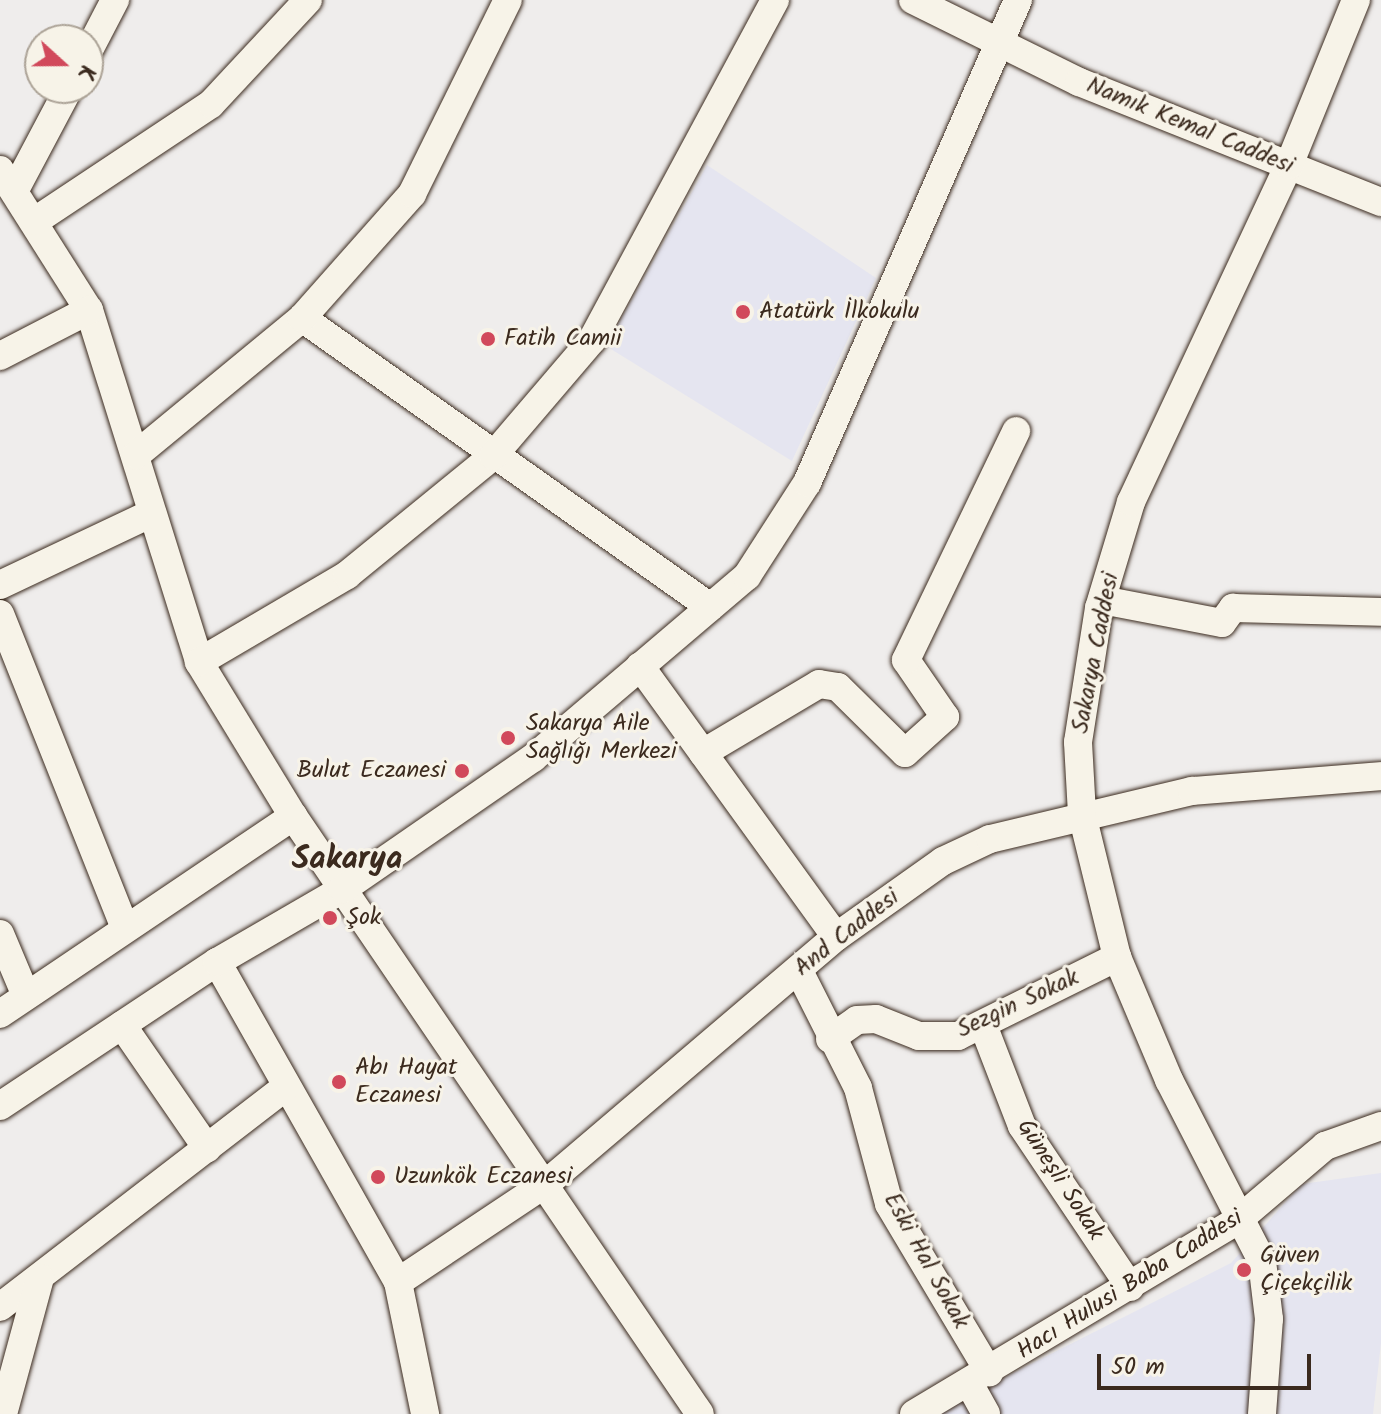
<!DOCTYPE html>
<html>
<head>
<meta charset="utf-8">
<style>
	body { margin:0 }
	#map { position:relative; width:1381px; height:1414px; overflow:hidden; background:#efedec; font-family:Kalam,sans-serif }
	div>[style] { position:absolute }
	.built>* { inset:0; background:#e5e5f0 }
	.roads { filter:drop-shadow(0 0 2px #3b2a1e) drop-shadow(0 0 2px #3b2a1e) }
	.minor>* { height:28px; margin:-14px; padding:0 14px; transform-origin:14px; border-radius:14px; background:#f7f3e8 }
	.dots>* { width:22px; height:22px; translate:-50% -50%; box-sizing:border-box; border:4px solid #f7f3e8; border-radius:50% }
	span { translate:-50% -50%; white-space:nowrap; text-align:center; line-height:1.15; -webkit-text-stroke:6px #f7f3e8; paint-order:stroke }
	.street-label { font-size:24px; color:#3b2a1e }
	.poi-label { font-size:24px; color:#3b2a1e }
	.left { translate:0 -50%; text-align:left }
	.right { translate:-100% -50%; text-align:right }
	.district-label { font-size:32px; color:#3b2a1e; font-weight:700 }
	.north { position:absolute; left:24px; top:24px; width:80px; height:80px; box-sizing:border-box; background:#f7f3e8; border:2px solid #aca397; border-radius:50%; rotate:111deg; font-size:22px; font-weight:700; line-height:32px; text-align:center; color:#3b2a1e }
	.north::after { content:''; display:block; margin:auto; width:28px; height:36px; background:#d1495b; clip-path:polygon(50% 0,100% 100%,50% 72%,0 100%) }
	.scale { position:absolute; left:1097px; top:1354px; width:214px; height:36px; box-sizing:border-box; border:4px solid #3b2a1e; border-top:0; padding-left:10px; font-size:24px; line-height:28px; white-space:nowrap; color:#3b2a1e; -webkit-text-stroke:6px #f7f3e8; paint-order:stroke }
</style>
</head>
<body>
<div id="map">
	<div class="built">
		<i style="clip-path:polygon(707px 165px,876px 278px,792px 461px,606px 346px)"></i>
		<i style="clip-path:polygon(1381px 1173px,1381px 1343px,1373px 1414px,932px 1414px,1231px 1263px,1302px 1184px)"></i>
	</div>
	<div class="roads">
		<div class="minor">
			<i style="left:913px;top:0;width:185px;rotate:26.3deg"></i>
			<i style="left:1079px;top:82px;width:325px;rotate:21.7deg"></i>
			<i style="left:88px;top:52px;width:59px;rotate:-62.6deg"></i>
			<i style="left:0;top:170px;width:166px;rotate:57.6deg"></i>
			<i style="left:89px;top:310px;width:369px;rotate:72.6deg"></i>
			<i style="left:199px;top:662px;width:180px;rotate:58.6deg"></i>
			<i style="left:293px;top:816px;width:723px;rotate:55.76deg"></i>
			<i style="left:16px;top:188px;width:113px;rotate:-62.1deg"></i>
			<i style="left:35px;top:221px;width:211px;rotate:-33.6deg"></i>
			<i style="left:211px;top:104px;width:142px;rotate:-47deg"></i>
			<i style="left:302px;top:318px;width:500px;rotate:35.3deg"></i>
			<i style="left:0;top:356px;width:100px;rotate:-27.3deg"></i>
			<i style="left:136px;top:455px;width:215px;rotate:-39.5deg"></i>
			<i style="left:302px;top:318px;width:166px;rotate:-48.4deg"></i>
			<i style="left:412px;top:194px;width:216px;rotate:-63.7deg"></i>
			<i style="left:0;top:585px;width:168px;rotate:-25.3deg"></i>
			<i style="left:1102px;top:600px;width:122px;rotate:10.9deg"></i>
			<i style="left:1222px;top:623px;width:19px;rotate:-54deg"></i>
			<i style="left:1233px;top:608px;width:148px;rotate:1.5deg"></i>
			<i style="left:0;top:614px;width:338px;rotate:68.3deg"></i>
			<i style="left:199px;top:662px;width:172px;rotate:-30.4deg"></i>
			<i style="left:347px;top:575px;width:188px;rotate:-39.2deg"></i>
			<i style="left:493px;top:456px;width:153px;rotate:-49.5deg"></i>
			<i style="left:592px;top:340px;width:386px;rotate:-61.7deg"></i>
			<i style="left:640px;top:666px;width:334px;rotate:54.1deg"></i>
			<i style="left:703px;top:753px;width:135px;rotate:-30.7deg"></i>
			<i style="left:819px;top:684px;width:19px;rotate:9deg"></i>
			<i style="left:838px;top:687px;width:94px;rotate:44.6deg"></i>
			<i style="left:905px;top:753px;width:54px;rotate:-42deg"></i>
			<i style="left:945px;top:717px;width:69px;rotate:-124.4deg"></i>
			<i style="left:906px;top:660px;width:254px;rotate:-64.3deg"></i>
			<i style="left:0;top:934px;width:67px;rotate:67.2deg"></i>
			<i style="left:217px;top:962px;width:368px;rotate:60.5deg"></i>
			<i style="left:398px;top:1282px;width:135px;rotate:78.4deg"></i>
			<i style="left:799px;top:971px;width:131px;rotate:63.2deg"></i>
			<i style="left:858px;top:1088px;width:120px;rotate:75deg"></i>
			<i style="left:889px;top:1204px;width:196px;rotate:59.2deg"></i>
			<i style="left:0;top:1014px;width:354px;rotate:-34deg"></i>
			<i style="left:122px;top:1025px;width:150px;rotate:55.4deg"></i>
			<i style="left:983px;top:1025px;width:108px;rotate:68.9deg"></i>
			<i style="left:1022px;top:1126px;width:194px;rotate:56.1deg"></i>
			<i style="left:830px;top:1039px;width:33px;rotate:-35deg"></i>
			<i style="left:857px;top:1020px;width:19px;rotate:-3deg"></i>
			<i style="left:876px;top:1019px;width:46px;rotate:21.6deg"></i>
			<i style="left:919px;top:1036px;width:39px"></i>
			<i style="left:958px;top:1036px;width:178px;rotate:-26.4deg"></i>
			<i style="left:0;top:1106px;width:260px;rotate:-33.6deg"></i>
			<i style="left:217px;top:962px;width:146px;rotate:-30.1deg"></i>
			<i style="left:343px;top:889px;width:231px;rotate:-34.6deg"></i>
			<i style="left:533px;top:758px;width:281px;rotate:-40.4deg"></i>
			<i style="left:747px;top:576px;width:111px;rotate:-57.2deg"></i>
			<i style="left:807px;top:483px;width:527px;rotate:-66.4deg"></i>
			<i style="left:398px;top:1282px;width:180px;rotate:-33.7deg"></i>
			<i style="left:548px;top:1182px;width:378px;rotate:-40.4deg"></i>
			<i style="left:836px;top:937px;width:131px;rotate:-35.4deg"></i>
			<i style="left:943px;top:861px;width:52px;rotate:-25.1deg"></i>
			<i style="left:990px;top:839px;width:208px;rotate:-13.4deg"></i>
			<i style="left:1192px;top:791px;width:190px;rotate:-4.5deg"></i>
			<i style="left:0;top:1307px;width:361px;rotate:-37.6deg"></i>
			<i style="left:969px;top:1383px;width:35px;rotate:61deg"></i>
			<i style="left:3px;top:1414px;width:141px;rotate:-74.8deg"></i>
			<i style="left:914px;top:1414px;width:376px;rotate:-30.9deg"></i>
			<i style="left:1237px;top:1221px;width:116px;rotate:-40.4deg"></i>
			<i style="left:1325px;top:1146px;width:59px;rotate:-19.7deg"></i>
			<i style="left:1262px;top:1414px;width:95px;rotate:-85.8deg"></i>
			<i style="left:1269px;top:1319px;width:58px;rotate:-96.9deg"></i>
			<i style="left:1262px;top:1261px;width:203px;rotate:-117.2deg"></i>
			<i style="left:1169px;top:1080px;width:134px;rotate:-112.9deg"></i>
			<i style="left:1117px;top:957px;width:147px;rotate:-103.8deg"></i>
			<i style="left:1082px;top:814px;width:72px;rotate:-93.2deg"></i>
			<i style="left:1078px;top:742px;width:136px;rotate:-81.1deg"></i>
			<i style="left:1099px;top:608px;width:111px;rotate:-73.2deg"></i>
			<i style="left:1131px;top:502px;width:372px;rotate:-64.9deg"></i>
			<i style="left:1289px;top:165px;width:178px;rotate:-67.9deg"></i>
		</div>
	</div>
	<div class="dots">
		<i style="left:743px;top:312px;background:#d1495b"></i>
		<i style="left:488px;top:339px;background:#d1495b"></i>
		<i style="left:508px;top:738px;background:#d1495b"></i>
		<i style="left:462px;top:771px;background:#d1495b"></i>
		<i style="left:330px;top:918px;background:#d1495b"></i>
		<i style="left:339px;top:1082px;background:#d1495b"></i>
		<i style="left:378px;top:1177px;background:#d1495b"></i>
		<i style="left:1244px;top:1270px;background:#d1495b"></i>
	</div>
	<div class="street-label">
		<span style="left:1190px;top:126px;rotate:22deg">Namık Kemal Caddesi</span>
		<span style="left:1096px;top:653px;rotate:-79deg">Sakarya Caddesi</span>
		<span style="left:847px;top:933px;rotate:-38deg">And Caddesi</span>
		<span style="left:1018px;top:1004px;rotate:-25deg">Sezgin Sokak</span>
		<span style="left:1060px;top:1180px;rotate:57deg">Güneşli Sokak</span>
		<span style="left:926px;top:1261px;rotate:61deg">Eski Hal Sokak</span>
		<span style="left:1130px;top:1285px;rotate:-32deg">Hacı Hulusi Baba Caddesi</span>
	</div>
	<div class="poi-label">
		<span class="left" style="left:759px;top:312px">Atatürk İlkokulu</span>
		<span class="left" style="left:504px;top:339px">Fatih Camii</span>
		<span class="left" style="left:526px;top:738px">Sakarya Aile<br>Sağlığı Merkezi</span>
		<span class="right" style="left:446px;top:771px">Bulut Eczanesi</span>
		<span class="left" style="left:346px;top:918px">Şok</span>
		<span class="left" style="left:355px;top:1082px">Abı Hayat<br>Eczanesi</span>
		<span class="left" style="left:394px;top:1177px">Uzunkök Eczanesi</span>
		<span class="left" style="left:1260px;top:1270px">Güven<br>Çiçekçilik</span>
	</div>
	<div class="district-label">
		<span style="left:347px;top:860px">Sakarya</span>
	</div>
	<div class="north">K</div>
	<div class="scale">50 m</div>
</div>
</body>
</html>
